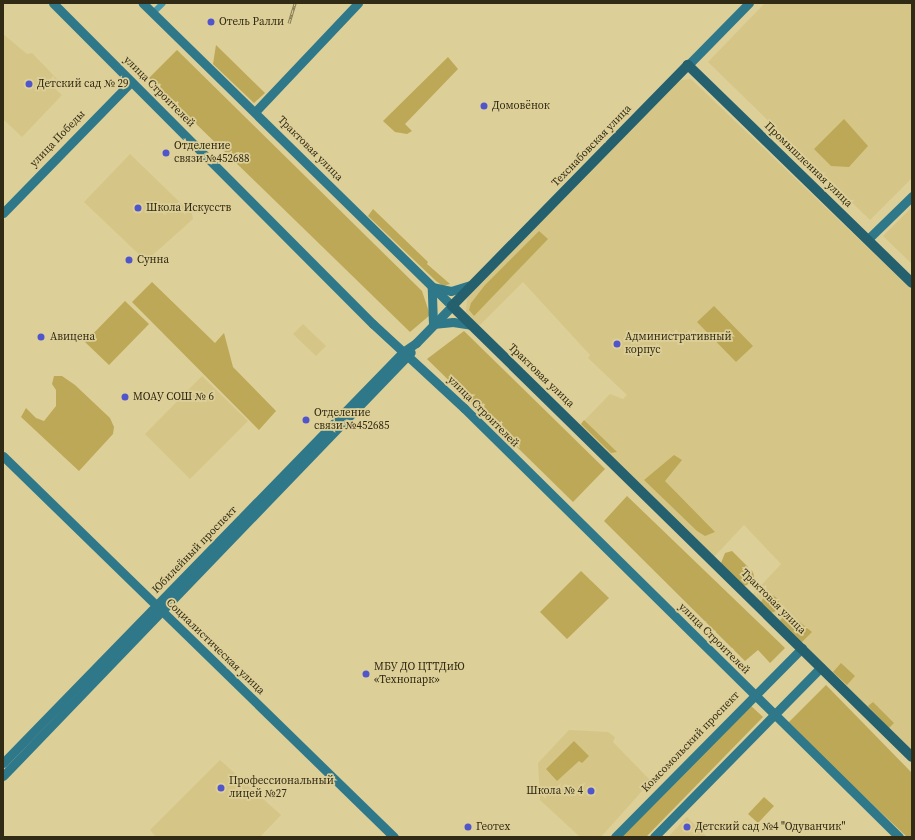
<!DOCTYPE html>
<html>
<head>
<meta charset="utf-8">
<style>
	body { margin:0 }
	#map { position:relative; width:915px; height:840px; overflow:hidden; background:#ddcf98; font-family:"Source Serif 4",serif }
	div>[style] { position:absolute }
	.built>* { inset:0; background:#d5c687 }
	.green>* { inset:0; background:#bca856 }
	.round { border-radius:50% }
	.street>* { height:6px; margin:-3px; padding:0 3px; transform-origin:3px; border-radius:3px; background:#489aae }
	.secondary>* { height:9px; margin:-4.5px; padding:0 4.5px; transform-origin:4.5px; border-radius:4.5px; background:#2f788a }
	.primary>* { height:10px; margin:-5px; padding:0 5px; transform-origin:5px; border-radius:5px; background:#25606e }
	.rail>* { height:3px; margin-top:-1.5px; transform-origin:0; background:repeating-linear-gradient(90deg,#ddcf98 0 4.5px,#877d56 0 9px); box-sizing:border-box; border-block:1px solid #877d56 }
	.dots>* { width:11px; height:11px; translate:-50% -50%; box-sizing:border-box; border:2px solid #ddcf98; border-radius:50% }
	span { translate:-50% -50%; white-space:nowrap; text-align:center; line-height:1.15; -webkit-text-stroke:3.5px #ddcf98; paint-order:stroke }
	.poi-label { font-size:11px; color:#312b15 }
	.left { translate:0 -50%; text-align:left }
	.right { translate:-100% -50%; text-align:right }
	.street-label { font-size:11px; color:#312b15 }
	.frame { position:absolute; inset:0; border:4px solid #312b15; pointer-events:none }
</style>
</head>
<body>
<div id="map">
	<div class="built">
		<i style="clip-path:polygon(765px 3px,912px 3px,912px 178px,870px 220px,708px 62px)"></i>
		<i style="clip-path:polygon(3px 34px,27px 54px,32px 53px,58px 80px,53px 87px,62px 95px,22px 137px,3px 119px)"></i>
		<i style="clip-path:polygon(691px 79px,912px 290px,912px 752px,752px 595px,781px 564px,744px 525px,714px 557px,580px 425px,610px 394px,623px 399px,627px 395px,588px 358px,590px 355px,523px 282px,479px 326px,466px 312px,467px 299px,471px 292px,669px 88px,681px 80px)"></i>
		<i style="clip-path:polygon(130px 154px,192px 214px,193px 219px,146px 261px,84px 202px)"></i>
		<i style="clip-path:polygon(912px 207px,912px 264px,883px 236px)"></i>
		<i style="clip-path:polygon(303px 324px,326px 346px,316px 356px,293px 334px)"></i>
		<i style="clip-path:polygon(202px 376px,248px 421px,190px 479px,145px 434px)"></i>
		<i style="clip-path:polygon(569px 730px,608px 732px,615px 737px,613px 742px,651px 781px,601px 837px,580px 837px,540px 800px,538px 763px)"></i>
		<i style="clip-path:polygon(220px 760px,281px 815px,260px 837px,156px 837px,150px 830px)"></i>
		<i style="clip-path:polygon(687px 817px,707px 837px,668px 837px)"></i>
	</div>
	<div class="green">
		<i style="clip-path:polygon(216px 45px,265px 93px,254px 103px,213px 64px)"></i>
		<i style="clip-path:polygon(177px 50px,422px 291px,430px 315px,410px 332px,149px 78px)"></i>
		<i style="clip-path:polygon(448px 57px,458px 69px,405px 124px,412px 131px,407px 134px,395px 132px,383px 121px)"></i>
		<i style="clip-path:polygon(844px 119px,868px 146px,849px 167px,831px 166px,814px 149px)"></i>
		<i style="clip-path:polygon(373px 209px,428px 262px,427px 264px,450px 284px,443px 286px,436px 281px,368px 216px)"></i>
		<i style="clip-path:polygon(539px 231px,548px 239px,474px 316px,469px 310px,471px 303px,485px 285px)"></i>
		<i style="clip-path:polygon(152px 282px,215px 343px,224px 333px,233px 367px,276px 411px,259px 430px,132px 302px)"></i>
		<i style="clip-path:polygon(125px 301px,149px 324px,109px 365px,85px 342px)"></i>
		<i style="clip-path:polygon(714px 306px,753px 346px,736px 362px,697px 322px)"></i>
		<i style="clip-path:polygon(464px 331px,605px 469px,573px 502px,427px 359px)"></i>
		<i style="clip-path:polygon(54px 376px,62px 376px,75px 385px,110px 418px,114px 427px,113px 434px,79px 471px,21px 417px,26px 408px,36px 418px,44px 421px,56px 406px,56px 390px,52px 384px)"></i>
		<i style="clip-path:polygon(584px 420px,617px 452px,611px 453px,581px 424px)"></i>
		<i style="clip-path:polygon(674px 455px,682px 460px,665px 481px,715px 532px,705px 536px,697px 531px,644px 480px)"></i>
		<i style="clip-path:polygon(627px 496px,785px 648px,770px 663px,758px 650px,745px 661px,604px 521px)"></i>
		<i style="clip-path:polygon(732px 551px,753px 572px,754px 577px,747px 585px,743px 586px,721px 563px,725px 553px)"></i>
		<i style="clip-path:polygon(581px 571px,609px 598px,567px 639px,540px 612px)"></i>
		<i class="round" style="left:761px;top:595px;width:18px;height:18px"></i>
		<i style="clip-path:polygon(787px 612px,812px 632px,802px 642px,799px 642px,779px 622px)"></i>
		<i style="clip-path:polygon(841px 663px,855px 676px,847px 685px,833px 672px)"></i>
		<i style="clip-path:polygon(826px 685px,912px 773px,912px 837px,907px 837px,787px 724px)"></i>
		<i style="clip-path:polygon(873px 702px,894px 723px,889px 728px,868px 706px)"></i>
		<i style="clip-path:polygon(750px 705px,763px 717px,646px 837px,620px 837px)"></i>
		<i style="clip-path:polygon(574px 741px,589px 756px,582px 763px,579px 761px,557px 781px,546px 769px)"></i>
		<i style="clip-path:polygon(764px 797px,774px 806px,758px 823px,748px 814px)"></i>
	</div>
	<div class="street">
		<i style="left:153px;top:13px;width:14px;rotate:-45deg"></i>
	</div>
	<div class="secondary">
		<i style="left:53px;top:3px;width:453px;rotate:45.1deg"></i>
		<i style="left:373px;top:324px;width:124px;rotate:42.7deg"></i>
		<i style="left:464px;top:408px;width:611px;rotate:44.6deg"></i>
		<i style="left:688px;top:65px;width:87px;rotate:-45.5deg"></i>
		<i style="left:255px;top:112px;width:150px;rotate:-46.6deg"></i>
		<i style="left:3px;top:213px;width:183px;rotate:-45.7deg"></i>
		<i style="left:868px;top:239px;width:62px;rotate:-44.3deg"></i>
		<i style="left:433px;top:324px;width:37px;rotate:-92deg"></i>
		<i style="left:432px;top:287px;width:19px;rotate:12deg"></i>
		<i style="left:451px;top:291px;width:21px;rotate:-17deg"></i>
		<i style="left:433px;top:324px;width:20px;rotate:-6deg"></i>
		<i style="left:453px;top:322px;width:18px;rotate:9deg"></i>
		<i style="left:3px;top:456px;width:546px;rotate:44.26deg"></i>
		<i style="left:3px;top:763px;width:574px;rotate:-45.78deg"></i>
		<i style="left:403px;top:352px;width:16px;rotate:-35deg"></i>
		<i style="left:416px;top:343px;width:52px;rotate:-45.8deg"></i>
		<i style="left:452px;top:306px;width:433px;rotate:-135.6deg"></i>
		<i style="left:3px;top:776px;width:588px;rotate:-46.1deg"></i>
		<i style="left:615px;top:837px;width:266px;rotate:-45.3deg"></i>
		<i style="left:654px;top:837px;width:238px;rotate:-45.5deg"></i>
	</div>
	<div class="primary">
		<i style="left:912px;top:283px;width:313px;rotate:-135.8deg"></i>
		<i style="left:688px;top:65px;width:337px;rotate:134.4deg"></i>
		<i style="left:452px;top:306px;width:644px;rotate:44.43deg"></i>
	</div>
	<div class="rail">
		<i style="left:289px;top:23px;width:21px;rotate:-73deg"></i>
	</div>
	<div class="dots">
		<i style="left:211px;top:22px;background:#5155cc"></i>
		<i style="left:29px;top:84px;background:#5155cc"></i>
		<i style="left:484px;top:106px;background:#5155cc"></i>
		<i style="left:166px;top:153px;background:#5155cc"></i>
		<i style="left:138px;top:208px;background:#5155cc"></i>
		<i style="left:129px;top:260px;background:#5155cc"></i>
		<i style="left:41px;top:337px;background:#5155cc"></i>
		<i style="left:617px;top:344px;background:#5155cc"></i>
		<i style="left:125px;top:397px;background:#5155cc"></i>
		<i style="left:306px;top:420px;background:#5155cc"></i>
		<i style="left:366px;top:674px;background:#5155cc"></i>
		<i style="left:221px;top:788px;background:#5155cc"></i>
		<i style="left:591px;top:791px;background:#5155cc"></i>
		<i style="left:468px;top:827px;background:#5155cc"></i>
		<i style="left:687px;top:827px;background:#5155cc"></i>
	</div>
	<div class="poi-label">
		<span class="left" style="left:219px;top:22px">Отель Ралли</span>
		<span class="left" style="left:37px;top:84px">Детский сад № 29</span>
		<span class="left" style="left:492px;top:106px">Домовёнок</span>
		<span class="left" style="left:174px;top:153px">Отделение<br>связи №452688</span>
		<span class="left" style="left:146px;top:208px">Школа Искусств</span>
		<span class="left" style="left:137px;top:260px">Сунна</span>
		<span class="left" style="left:50px;top:337px">Авицена</span>
		<span class="left" style="left:625px;top:344px">Административный<br>корпус</span>
		<span class="left" style="left:133px;top:397px">МОАУ СОШ № 6</span>
		<span class="left" style="left:314px;top:420px">Отделение<br>связи №452685</span>
		<span class="left" style="left:374px;top:674px">МБУ ДО ЦТТДиЮ<br>«Технопарк»</span>
		<span class="left" style="left:229px;top:788px">Профессиональный<br>лицей №27</span>
		<span class="right" style="left:583px;top:791px">Школа № 4</span>
		<span class="left" style="left:476px;top:827px">Геотех</span>
		<span class="left" style="left:695px;top:827px">Детский сад №4 "Одуванчик"</span>
	</div>
	<div class="street-label">
		<span style="left:159px;top:92px;rotate:45deg">улица Строителей</span>
		<span style="left:58px;top:139px;rotate:-46deg">улица Победы</span>
		<span style="left:592px;top:146px;rotate:-46deg">Техснабовская улица</span>
		<span style="left:310px;top:149px;rotate:45deg">Трактовая улица</span>
		<span style="left:808px;top:165px;rotate:44deg">Промышленная улица</span>
		<span style="left:541px;top:376px;rotate:44deg">Трактовая улица</span>
		<span style="left:483px;top:412px;rotate:45deg">улица Строителей</span>
		<span style="left:195px;top:550px;rotate:-46deg">Юбилейный проспект</span>
		<span style="left:773px;top:602px;rotate:45deg">Трактовая улица</span>
		<span style="left:714px;top:639px;rotate:45deg">улица Строителей</span>
		<span style="left:215px;top:647px;rotate:44deg">Социалистическая улица</span>
		<span style="left:691px;top:742px;rotate:-46deg">Комсомольский проспект</span>
	</div>
	<div class="frame"></div>
</div>
</body>
</html>
